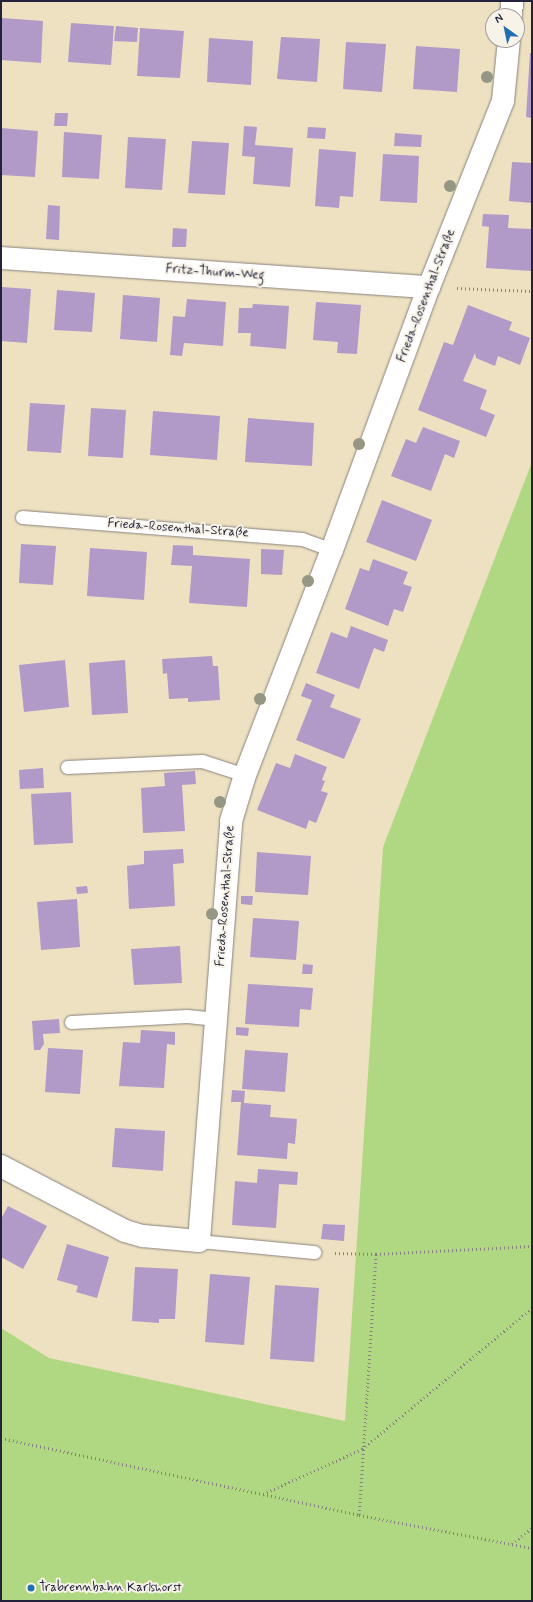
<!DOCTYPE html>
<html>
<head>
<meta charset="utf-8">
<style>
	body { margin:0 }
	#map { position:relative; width:533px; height:1602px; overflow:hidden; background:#eee1c2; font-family:Mynerve,sans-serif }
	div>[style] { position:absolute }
	.green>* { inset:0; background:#b0d882 }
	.building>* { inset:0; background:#b199c8 }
	.path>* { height:2.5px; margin-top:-1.25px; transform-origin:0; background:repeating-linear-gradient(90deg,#88827e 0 1px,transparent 0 4px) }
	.roads { filter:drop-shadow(0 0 1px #88827e) drop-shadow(0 0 1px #88827e) }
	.service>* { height:13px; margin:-6.5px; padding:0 6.5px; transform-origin:6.5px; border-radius:6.5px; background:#fff }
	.minor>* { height:22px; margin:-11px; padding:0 11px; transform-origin:11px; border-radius:11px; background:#fff }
	.trees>* { width:12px; height:12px; margin:-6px; border-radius:50%; background:#959683 }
	.dots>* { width:11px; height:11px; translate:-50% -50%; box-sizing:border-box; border:2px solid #f7f3e8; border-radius:50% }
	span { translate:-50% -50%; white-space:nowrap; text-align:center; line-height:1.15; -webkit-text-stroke:4px #f7f3e8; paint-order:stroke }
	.street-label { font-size:13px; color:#22223b }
	.poi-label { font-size:13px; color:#22223b }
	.left { translate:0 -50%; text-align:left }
	.frame { position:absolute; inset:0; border:2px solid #22223b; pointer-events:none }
	.north { position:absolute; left:485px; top:8px; width:40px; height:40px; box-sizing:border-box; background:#f7f3e8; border:1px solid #a29fa3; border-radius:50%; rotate:327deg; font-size:11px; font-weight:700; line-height:16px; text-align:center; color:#22223b }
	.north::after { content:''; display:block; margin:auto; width:14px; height:18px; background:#1f6fb2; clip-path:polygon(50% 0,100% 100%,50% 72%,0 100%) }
</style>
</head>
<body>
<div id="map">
	<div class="green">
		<i style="clip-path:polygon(532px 462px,532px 1601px,1px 1601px,1px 1328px,49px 1358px,345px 1421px,383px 847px)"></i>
	</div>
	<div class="building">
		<i style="clip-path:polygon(2px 18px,43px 21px,41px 63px,1px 60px)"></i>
		<i style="clip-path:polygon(71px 23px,114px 26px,111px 65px,68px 62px)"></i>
		<i style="clip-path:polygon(116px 26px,138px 28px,137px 42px,114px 41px)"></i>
		<i style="clip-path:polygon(140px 28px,184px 31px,180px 78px,137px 76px)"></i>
		<i style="clip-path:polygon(281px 37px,320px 39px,317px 82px,277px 79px)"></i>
		<i style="clip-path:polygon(209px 38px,253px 41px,251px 85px,207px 82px)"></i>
		<i style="clip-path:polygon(346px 42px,386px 44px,382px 92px,343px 89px)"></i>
		<i style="clip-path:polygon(416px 46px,460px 49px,457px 92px,413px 89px)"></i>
		<i style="clip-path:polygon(530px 53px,532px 53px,532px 118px,526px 117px)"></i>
		<i style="clip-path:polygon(55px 113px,68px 113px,67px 126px,54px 126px)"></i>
		<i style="clip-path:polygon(244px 126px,257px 127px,255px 145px,293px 148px,290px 187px,253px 184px,255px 157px,242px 156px)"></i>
		<i style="clip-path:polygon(308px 127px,326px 128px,325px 139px,307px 138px)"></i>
		<i style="clip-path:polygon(1px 128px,38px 131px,35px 177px,1px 175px)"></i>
		<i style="clip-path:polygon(64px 132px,102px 135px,99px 179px,62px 177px)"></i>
		<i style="clip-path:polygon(395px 133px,422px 135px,421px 147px,394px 146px)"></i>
		<i style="clip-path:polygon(128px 137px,166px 139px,162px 190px,125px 188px)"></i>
		<i style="clip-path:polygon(192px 141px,229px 143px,225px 195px,188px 193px)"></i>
		<i style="clip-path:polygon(319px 149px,356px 152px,353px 197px,340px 196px,339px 208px,315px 206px)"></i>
		<i style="clip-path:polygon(383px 154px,419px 156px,417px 203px,380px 201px)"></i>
		<i style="clip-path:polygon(512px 162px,532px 163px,532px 203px,509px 201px)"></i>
		<i style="clip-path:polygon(48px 205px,60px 206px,59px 240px,46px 239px)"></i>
		<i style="clip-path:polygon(483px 214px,509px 215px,508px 228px,532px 229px,532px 271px,486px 268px,489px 227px,482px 226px)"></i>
		<i style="clip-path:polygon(173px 228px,187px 229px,186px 247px,172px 247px)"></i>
		<i style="clip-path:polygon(1px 287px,31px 289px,27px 343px,1px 341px)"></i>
		<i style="clip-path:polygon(57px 290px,95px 293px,92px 332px,54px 330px)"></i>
		<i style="clip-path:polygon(123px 295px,160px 298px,157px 342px,120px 339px)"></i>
		<i style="clip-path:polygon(187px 299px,226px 302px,223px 346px,184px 343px,182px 356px,170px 355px,173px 316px,185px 317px)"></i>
		<i style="clip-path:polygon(316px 302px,361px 305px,357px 354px,337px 353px,338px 342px,313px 340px)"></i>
		<i style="clip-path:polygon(253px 304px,289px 306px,286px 349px,250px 346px,251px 333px,238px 333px,239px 308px,252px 308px)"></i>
		<i style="clip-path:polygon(468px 305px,512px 322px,509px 330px,530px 338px,520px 365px,498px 356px,495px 366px,476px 358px,475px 353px,463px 381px,487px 390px,480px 409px,495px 415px,486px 437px,418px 410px,444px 342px,453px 345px)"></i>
		<i style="clip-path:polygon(30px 403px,65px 405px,61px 453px,27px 451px)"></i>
		<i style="clip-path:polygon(91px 408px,126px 410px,123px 458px,88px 456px)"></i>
		<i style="clip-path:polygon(153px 411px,220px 416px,217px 460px,150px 455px)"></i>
		<i style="clip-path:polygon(248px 418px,314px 423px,312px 466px,245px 462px)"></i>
		<i style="clip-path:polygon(423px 427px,460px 441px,454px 458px,445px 454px,431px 491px,391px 476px,406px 439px,416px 443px)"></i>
		<i style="clip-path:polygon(382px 500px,432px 520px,416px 561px,366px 542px)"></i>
		<i style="clip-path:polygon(21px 544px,56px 546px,53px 585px,19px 583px)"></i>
		<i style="clip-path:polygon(173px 545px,193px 546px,193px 555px,250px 559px,247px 607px,189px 603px,192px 566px,171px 565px)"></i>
		<i style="clip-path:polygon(90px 548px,147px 552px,144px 600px,87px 596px)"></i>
		<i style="clip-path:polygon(261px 549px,284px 550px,282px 575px,261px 574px)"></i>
		<i style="clip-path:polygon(373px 559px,408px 572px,403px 584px,412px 587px,403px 612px,394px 609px,388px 626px,345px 609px,360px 568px,369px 571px)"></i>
		<i style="clip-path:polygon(351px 626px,388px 640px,384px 652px,374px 648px,359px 689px,316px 673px,331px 632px,347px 638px)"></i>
		<i style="clip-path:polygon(212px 656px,213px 666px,218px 666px,220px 700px,188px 702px,188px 698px,169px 699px,167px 673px,163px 674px,162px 659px)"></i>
		<i style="clip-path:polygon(65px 660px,69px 707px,24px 712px,19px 665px)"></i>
		<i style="clip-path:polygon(125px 660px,128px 713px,92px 715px,89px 663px)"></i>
		<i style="clip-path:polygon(306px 683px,335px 695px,330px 707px,361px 719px,344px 759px,296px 740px,312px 700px,301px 696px)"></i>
		<i style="clip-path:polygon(295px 754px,327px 767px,322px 780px,325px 781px,321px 791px,328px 793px,316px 823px,309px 820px,306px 829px,257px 810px,276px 763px,290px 768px)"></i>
		<i style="clip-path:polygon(43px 768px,44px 788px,20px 789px,19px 770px)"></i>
		<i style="clip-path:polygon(195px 771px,196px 784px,182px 785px,185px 831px,143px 833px,141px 788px,165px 786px,164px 773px)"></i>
		<i style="clip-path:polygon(71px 792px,73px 843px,34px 845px,31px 794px)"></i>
		<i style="clip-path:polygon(183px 849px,184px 863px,173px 864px,175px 906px,129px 909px,127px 866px,144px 864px,144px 851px)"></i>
		<i style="clip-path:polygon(257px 852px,311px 856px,308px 895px,255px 892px)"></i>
		<i style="clip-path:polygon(87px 886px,88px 893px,77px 894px,76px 887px)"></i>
		<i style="clip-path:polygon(241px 896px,253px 896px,252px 905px,241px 904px)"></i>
		<i style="clip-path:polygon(77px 899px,80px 947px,41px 950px,37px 902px)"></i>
		<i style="clip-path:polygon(253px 918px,299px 921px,296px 960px,250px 957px)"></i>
		<i style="clip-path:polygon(180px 946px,182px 983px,134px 985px,131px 949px)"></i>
		<i style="clip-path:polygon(303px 964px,313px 965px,312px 974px,302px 974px)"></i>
		<i style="clip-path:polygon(248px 984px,313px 988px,311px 1010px,300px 1009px,299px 1027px,245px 1024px)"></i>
		<i style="clip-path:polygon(59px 1019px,60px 1033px,43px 1034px,44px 1044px,40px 1050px,34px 1050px,32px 1021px)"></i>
		<i style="clip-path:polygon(236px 1027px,249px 1028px,248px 1036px,236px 1035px)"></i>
		<i style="clip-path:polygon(141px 1030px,175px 1032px,175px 1045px,167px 1044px,164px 1088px,119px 1086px,123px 1042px,140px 1043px)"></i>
		<i style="clip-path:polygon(48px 1048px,83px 1050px,80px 1094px,45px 1092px)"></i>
		<i style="clip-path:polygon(245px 1050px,288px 1053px,285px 1092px,242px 1089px)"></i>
		<i style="clip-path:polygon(232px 1090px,245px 1091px,244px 1103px,271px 1105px,270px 1117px,297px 1119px,295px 1144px,288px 1143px,287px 1159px,237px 1155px,241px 1102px,231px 1102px)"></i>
		<i style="clip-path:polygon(115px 1128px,165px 1131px,163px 1171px,112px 1167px)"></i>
		<i style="clip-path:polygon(258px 1169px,298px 1172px,297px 1185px,279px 1184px,276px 1228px,232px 1225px,235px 1181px,257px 1183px)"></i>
		<i style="clip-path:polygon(8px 1206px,47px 1226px,23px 1269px,1px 1257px,1px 1219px)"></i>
		<i style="clip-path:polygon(323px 1224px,345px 1225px,344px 1241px,321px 1239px)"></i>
		<i style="clip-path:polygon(67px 1244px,109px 1257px,97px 1298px,76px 1292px,78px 1286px,57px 1280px)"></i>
		<i style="clip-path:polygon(135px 1267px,178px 1269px,175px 1319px,159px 1319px,159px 1323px,132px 1321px)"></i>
		<i style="clip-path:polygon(210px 1274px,250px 1277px,244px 1345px,205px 1342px)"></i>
		<i style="clip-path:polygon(275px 1285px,319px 1288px,314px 1362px,270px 1359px)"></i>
	</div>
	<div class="path">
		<i style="left:457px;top:288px;width:75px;rotate:2.3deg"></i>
		<i style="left:335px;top:1253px;width:41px;rotate:1.4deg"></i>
		<i style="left:376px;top:1254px;width:156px;rotate:-2.9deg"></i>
		<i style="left:1px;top:1438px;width:366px;rotate:12.1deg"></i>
		<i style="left:359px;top:1515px;width:176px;rotate:10.8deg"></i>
		<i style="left:263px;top:1494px;width:109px;rotate:-24.4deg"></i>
		<i style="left:362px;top:1449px;width:221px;rotate:-39.7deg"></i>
		<i style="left:359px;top:1515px;width:262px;rotate:-86.3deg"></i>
		<i style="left:512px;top:1544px;width:26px;rotate:-39deg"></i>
	</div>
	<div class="roads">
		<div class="service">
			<i style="left:22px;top:517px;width:281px;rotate:4.5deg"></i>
			<i style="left:302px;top:539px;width:32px;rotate:20deg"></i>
			<i style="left:67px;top:767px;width:135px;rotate:-2.5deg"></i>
			<i style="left:202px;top:761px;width:45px;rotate:18deg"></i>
			<i style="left:71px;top:1022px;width:116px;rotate:-3deg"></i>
			<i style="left:187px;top:1016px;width:29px;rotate:6deg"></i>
			<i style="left:199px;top:1241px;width:116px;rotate:5.5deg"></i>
		</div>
		<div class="minor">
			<i style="left:511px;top:16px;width:15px;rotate:-86deg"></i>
			<i style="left:1px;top:258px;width:429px;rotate:3.9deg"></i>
			<i style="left:1px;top:1166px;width:140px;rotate:27.7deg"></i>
			<i style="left:125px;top:1231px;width:19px;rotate:16deg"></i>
			<i style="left:143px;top:1236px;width:56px;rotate:5.1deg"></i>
			<i style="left:199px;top:1241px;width:421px;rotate:-85.6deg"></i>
			<i style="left:231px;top:821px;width:48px;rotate:-73.1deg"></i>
			<i style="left:245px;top:775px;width:241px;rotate:-68.9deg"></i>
			<i style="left:332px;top:550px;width:280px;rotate:-69.8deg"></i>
			<i style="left:429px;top:287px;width:200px;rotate:-68.3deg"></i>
			<i style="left:503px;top:101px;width:61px;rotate:-84.4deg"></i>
		</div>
	</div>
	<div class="trees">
		<i style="left:487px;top:77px"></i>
		<i style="left:450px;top:186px"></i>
		<i style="left:359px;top:444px"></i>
		<i style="left:308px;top:581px"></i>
		<i style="left:260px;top:699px"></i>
		<i style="left:220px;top:802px"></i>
		<i style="left:212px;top:914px"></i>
	</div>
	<div class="dots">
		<i style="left:31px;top:1588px;background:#1f6fb2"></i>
	</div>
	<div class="street-label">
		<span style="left:215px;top:273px;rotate:4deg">Fritz-Thurm-Weg</span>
		<span style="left:427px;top:296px;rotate:-69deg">Frieda-Rosenthal-Straße</span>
		<span style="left:178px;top:529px;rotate:4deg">Frieda-Rosenthal-Straße</span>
		<span style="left:226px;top:896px;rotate:-86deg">Frieda-Rosenthal-Straße</span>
	</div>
	<div class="poi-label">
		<span class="left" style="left:39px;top:1588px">Trabrennbahn Karlshorst</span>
	</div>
	<div class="frame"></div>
	<div class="north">N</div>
</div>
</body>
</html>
